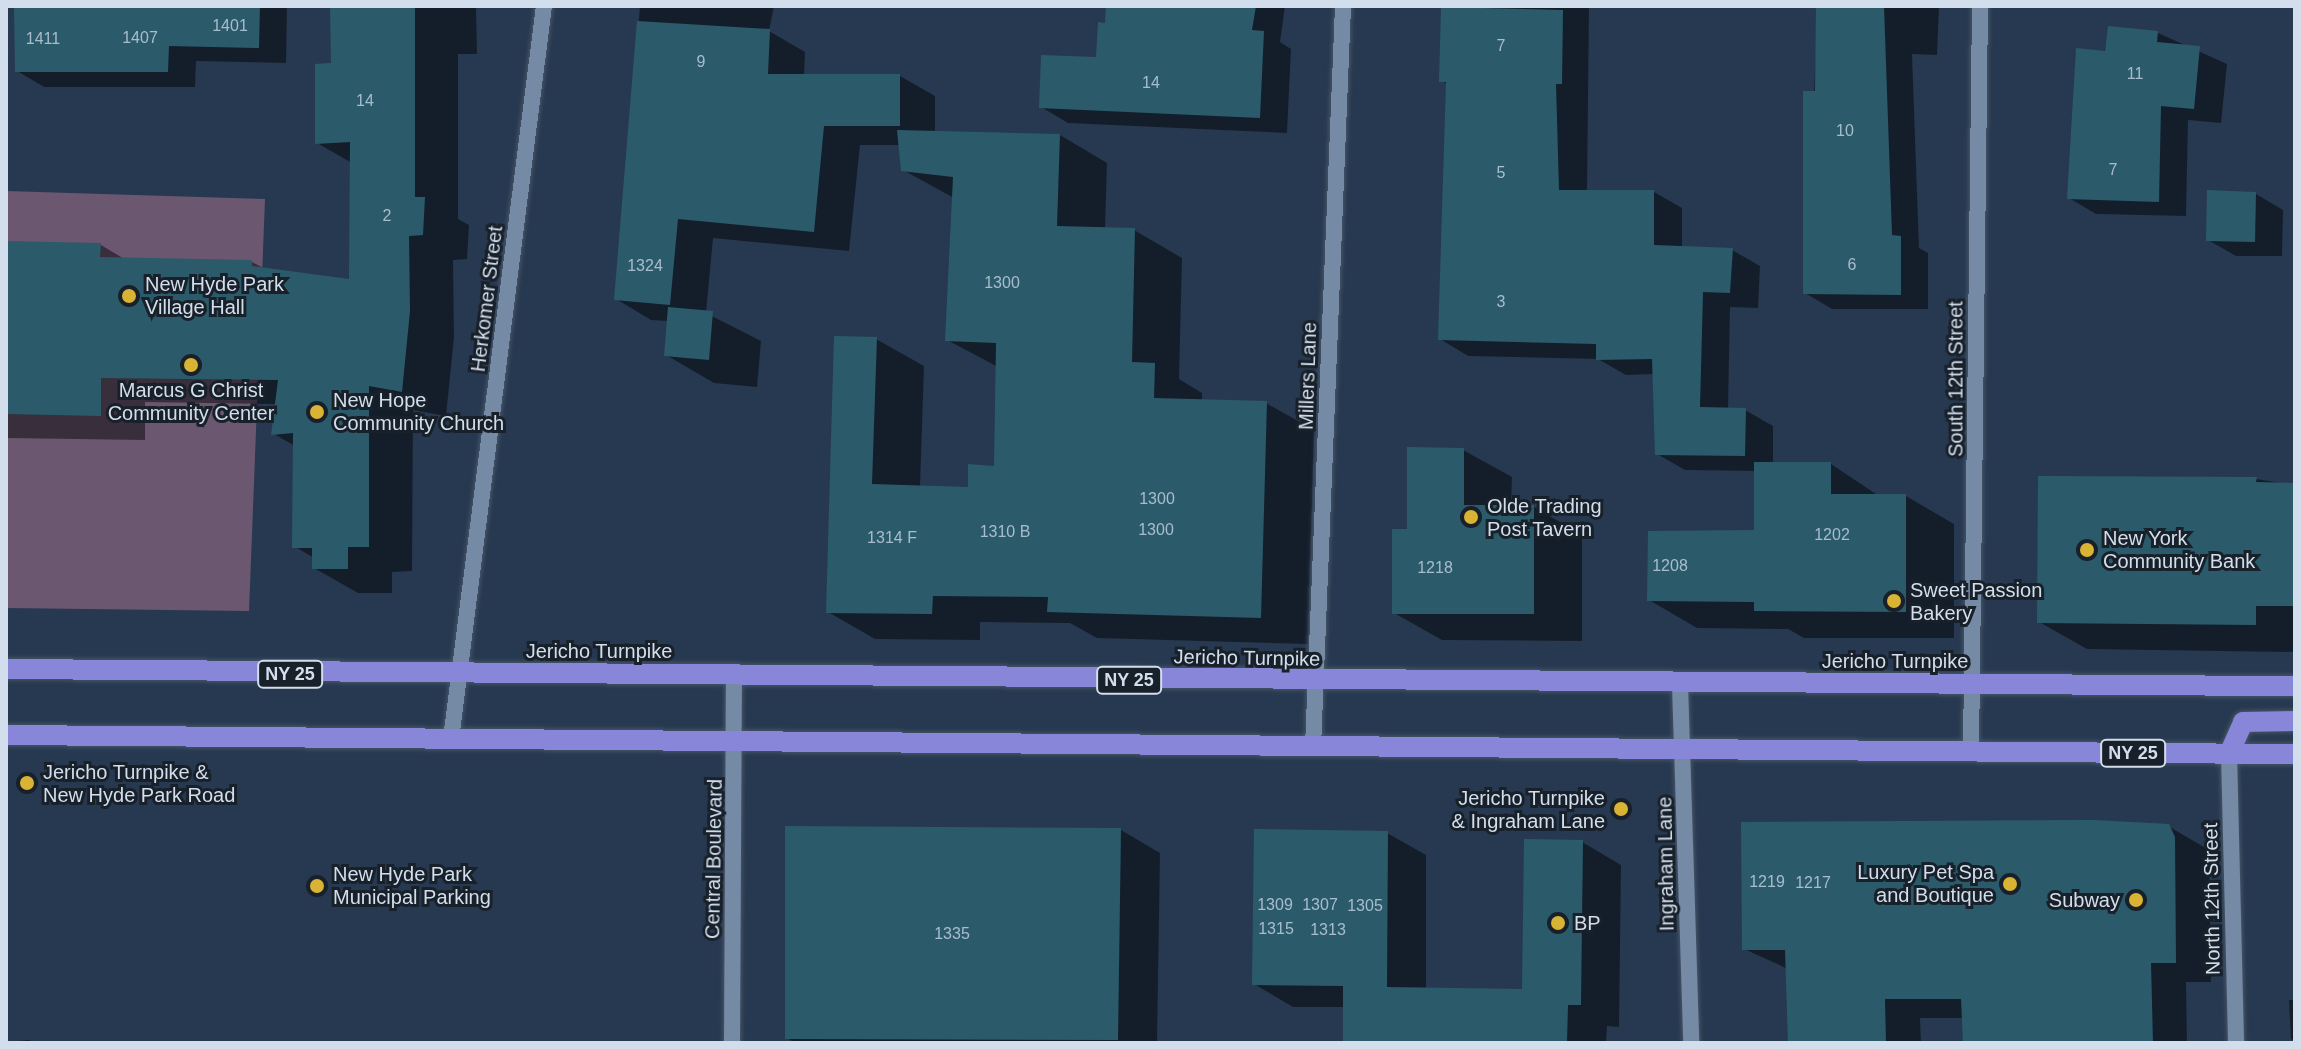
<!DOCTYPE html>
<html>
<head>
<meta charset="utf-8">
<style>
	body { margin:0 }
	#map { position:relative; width:2301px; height:1049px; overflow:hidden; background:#273950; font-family:Helvetica,sans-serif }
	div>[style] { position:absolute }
	.green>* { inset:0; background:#6c5771 }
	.shadow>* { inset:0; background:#0007 }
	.building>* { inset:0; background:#2b5b6b }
	.roads { filter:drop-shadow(0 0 2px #465568) drop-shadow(0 0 2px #465568) }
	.minor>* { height:16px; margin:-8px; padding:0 8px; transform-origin:8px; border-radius:8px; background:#758aa4 }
	.primary>* { height:20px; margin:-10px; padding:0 10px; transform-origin:10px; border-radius:10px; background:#8886d8 }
	.dots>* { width:22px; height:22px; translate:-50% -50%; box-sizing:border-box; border:4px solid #18202a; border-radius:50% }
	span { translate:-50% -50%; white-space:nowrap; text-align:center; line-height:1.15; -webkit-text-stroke:6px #18202a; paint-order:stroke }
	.number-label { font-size:16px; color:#a8bdcc }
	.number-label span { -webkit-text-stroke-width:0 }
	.shield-label span { padding:2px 6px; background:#18202a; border:2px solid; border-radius:6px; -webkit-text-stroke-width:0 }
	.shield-label { font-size:18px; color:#d2deec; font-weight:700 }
	.poi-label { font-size:20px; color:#d2deec }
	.left { translate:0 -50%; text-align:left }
	.right { translate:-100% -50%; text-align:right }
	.street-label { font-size:20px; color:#d2deec }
	.frame { position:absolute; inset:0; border:8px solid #d2deec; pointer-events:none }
</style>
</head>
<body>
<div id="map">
	<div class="green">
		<i style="clip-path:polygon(6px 191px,265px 199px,249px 611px,6px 608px)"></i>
	</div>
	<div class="shadow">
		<i style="clip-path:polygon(16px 6px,287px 6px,286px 63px,196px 61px,195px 87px,44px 87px,17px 71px)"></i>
		<i style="clip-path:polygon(332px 6px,476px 6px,477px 54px,458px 54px,458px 219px,469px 225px,467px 259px,453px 260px,454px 337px,446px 416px,413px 410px,412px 571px,392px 572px,392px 593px,358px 593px,314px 568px,314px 558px,294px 546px,295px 446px,274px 434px,277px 404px,145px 402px,145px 440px,6px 438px,6px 243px,101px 245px,126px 260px,252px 262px,267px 270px,351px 281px,352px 163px,317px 143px,334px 65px)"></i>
		<i style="clip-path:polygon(640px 6px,774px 6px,769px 31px,805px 52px,804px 76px,900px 76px,935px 96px,935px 133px,1060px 135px,1107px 163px,1105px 229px,1134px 230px,1182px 258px,1179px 379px,1202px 393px,1202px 401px,1266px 403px,1314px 430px,1308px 644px,1097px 638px,1070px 623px,980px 622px,980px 640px,875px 639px,828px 612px,876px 339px,924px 366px,920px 487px,970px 489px,996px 468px,998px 367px,947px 340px,954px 198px,903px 170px,900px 145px,860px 145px,849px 251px,713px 238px,706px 313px,761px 341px,757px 387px,714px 383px,666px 355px,669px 321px,651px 320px,616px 299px)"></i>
		<i style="clip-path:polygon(1121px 6px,1285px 6px,1280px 42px,1291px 49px,1287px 133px,1068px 123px,1041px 107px,1098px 60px,1119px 26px)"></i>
		<i style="clip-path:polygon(1442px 6px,1589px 6px,1587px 192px,1654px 192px,1682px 208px,1682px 248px,1732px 250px,1760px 266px,1758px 308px,1730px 307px,1728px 410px,1745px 410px,1773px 426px,1773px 464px,1831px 464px,1879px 496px,1906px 496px,1954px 524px,1954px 638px,1804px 638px,1788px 629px,1697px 628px,1649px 600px,1756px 532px,1756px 471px,1685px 470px,1657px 454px,1654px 374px,1626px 375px,1598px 359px,1468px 356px,1440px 339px,1448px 84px,1441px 81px)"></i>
		<i style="clip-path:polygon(1818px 6px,1939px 6px,1937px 55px,1912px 54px,1919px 248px,1928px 253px,1928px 309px,1832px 309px,1805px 293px)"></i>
		<i style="clip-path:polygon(2110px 28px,2158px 33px,2227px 64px,2221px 123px,2188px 120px,2186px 216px,2096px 214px,2069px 198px)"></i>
		<i style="clip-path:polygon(2256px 194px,2283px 210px,2282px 256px,2236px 256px,2208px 240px)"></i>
		<i style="clip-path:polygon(1463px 450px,1512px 477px,1511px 507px,1534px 507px,1582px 535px,1582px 641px,1442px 640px,1394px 613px,1409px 531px)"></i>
		<i style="clip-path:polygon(2256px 479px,2295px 485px,2295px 652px,2087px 649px,2039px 622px)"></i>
		<i style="clip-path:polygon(2168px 826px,2204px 847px,2209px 859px,2211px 982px,2186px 982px,2187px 1043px,1965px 1043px,1964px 1018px,1920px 1018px,1921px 1043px,1790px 1043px,1788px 969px,1744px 949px)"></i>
		<i style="clip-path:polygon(1121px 830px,1160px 853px,1157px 1043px,795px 1043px,787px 1038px)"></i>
		<i style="clip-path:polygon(1387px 833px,1426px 855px,1426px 989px,1524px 991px,1582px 842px,1621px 865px,1619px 1027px,1607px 1026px,1606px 1043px,1346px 1043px,1345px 1007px,1293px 1007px,1254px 984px)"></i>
		<i style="clip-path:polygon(2289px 1000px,2295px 1000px,2295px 1041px,2291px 1039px)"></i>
		<i style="clip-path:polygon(29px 1040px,35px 1043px,6px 1043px,6px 1042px)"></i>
	</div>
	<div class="building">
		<i style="clip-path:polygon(14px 6px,260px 6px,259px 48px,169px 46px,168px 72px,15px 72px)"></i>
		<i style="clip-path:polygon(330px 6px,415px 6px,415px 197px,425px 197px,423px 235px,409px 236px,410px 311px,402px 392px,369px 386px,369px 547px,348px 547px,348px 569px,312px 569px,312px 548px,292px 548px,293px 433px,271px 435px,278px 380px,101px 378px,101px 416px,6px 414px,6px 241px,101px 243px,100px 257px,252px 260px,252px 266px,349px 279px,350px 142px,315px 144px,315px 64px,331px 63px)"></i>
		<i style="clip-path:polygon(1106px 6px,1256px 6px,1252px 30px,1264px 31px,1260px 118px,1039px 108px,1041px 55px,1096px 57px,1098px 22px,1105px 23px)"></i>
		<i style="clip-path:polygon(1816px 6px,1884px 6px,1892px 235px,1901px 236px,1901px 295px,1803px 294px,1803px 91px,1815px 91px)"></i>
		<i style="clip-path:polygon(1441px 7px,1563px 10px,1562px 84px,1556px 84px,1559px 190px,1654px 190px,1654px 245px,1733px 248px,1730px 293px,1703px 292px,1700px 407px,1746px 408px,1745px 456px,1655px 455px,1652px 359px,1596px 360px,1596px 344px,1438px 340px,1446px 82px,1439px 82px)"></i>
		<i style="clip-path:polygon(637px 21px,770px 29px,768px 74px,900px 74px,900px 126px,824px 126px,814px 232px,678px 219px,670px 305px,614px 300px)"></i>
		<i style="clip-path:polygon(2108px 26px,2158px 31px,2157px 42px,2200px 46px,2194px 109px,2161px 106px,2159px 202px,2067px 199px,2076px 48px,2105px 51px)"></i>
		<i style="clip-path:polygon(897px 130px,1060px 134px,1057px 226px,1135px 228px,1132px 362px,1155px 363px,1154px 398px,1267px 401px,1261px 618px,1047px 612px,1048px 597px,933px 596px,932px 614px,826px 613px,834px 336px,877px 337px,872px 484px,968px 487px,968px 464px,994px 466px,996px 343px,945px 341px,953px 177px,901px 171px)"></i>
		<i style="clip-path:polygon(2207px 190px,2256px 192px,2255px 242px,2206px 241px)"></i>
		<i style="clip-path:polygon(668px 307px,713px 311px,709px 360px,664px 356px)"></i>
		<i style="clip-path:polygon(1407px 447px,1464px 448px,1464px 505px,1534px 505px,1534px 614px,1392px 614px,1392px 529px,1407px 529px)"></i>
		<i style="clip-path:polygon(1754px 462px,1831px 462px,1831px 494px,1906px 494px,1906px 612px,1754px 611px,1754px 602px,1647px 601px,1648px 531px,1754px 530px)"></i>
		<i style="clip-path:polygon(2038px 476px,2257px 477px,2256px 482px,2295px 483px,2295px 606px,2256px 606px,2256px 625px,2037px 623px)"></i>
		<i style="clip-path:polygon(2094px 820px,2169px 824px,2175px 837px,2176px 963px,2151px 963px,2153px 1043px,1963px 1043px,1961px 999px,1885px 999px,1886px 1043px,1788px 1043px,1785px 950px,1742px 950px,1741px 822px)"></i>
		<i style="clip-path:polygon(785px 826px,1121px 828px,1118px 1040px,785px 1039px)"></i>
		<i style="clip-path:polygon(1254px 829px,1388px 831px,1387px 987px,1522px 989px,1524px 839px,1583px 840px,1581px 1005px,1568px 1005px,1567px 1043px,1343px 1043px,1343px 986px,1252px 985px)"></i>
	</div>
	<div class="roads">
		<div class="minor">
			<i style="left:1680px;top:684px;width:359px;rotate:88.2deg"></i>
			<i style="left:451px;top:739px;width:739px;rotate:-82.77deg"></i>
			<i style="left:1313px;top:747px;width:742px;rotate:-87.68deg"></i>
			<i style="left:1971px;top:752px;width:746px;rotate:-89.31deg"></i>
			<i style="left:2229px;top:754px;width:289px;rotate:88.6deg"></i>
			<i style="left:732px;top:1043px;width:367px;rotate:-89.7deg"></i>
		</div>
		<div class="primary">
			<i style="left:6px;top:669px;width:2289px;rotate:0.43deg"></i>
			<i style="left:6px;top:735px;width:2289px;rotate:0.48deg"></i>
			<i style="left:2229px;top:754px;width:35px;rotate:-66deg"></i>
			<i style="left:2243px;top:722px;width:52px;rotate:-1.1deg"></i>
		</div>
	</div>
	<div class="dots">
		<i style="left:129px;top:296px;background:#d9b334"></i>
		<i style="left:191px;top:365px;background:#d9b334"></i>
		<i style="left:317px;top:412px;background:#d9b334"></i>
		<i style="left:1471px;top:517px;background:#d9b334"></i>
		<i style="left:2087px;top:550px;background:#d9b334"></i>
		<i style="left:1894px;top:601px;background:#d9b334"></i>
		<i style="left:27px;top:783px;background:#d9b334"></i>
		<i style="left:1621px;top:809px;background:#d9b334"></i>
		<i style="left:2010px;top:884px;background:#d9b334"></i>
		<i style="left:317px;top:886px;background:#d9b334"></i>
		<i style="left:2136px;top:900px;background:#d9b334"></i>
		<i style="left:1558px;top:923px;background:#d9b334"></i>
	</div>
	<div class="number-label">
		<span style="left:230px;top:26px">1401</span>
		<span style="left:140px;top:38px">1407</span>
		<span style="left:43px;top:39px">1411</span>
		<span style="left:1501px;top:46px">7</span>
		<span style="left:701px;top:62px">9</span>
		<span style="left:2135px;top:74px">11</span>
		<span style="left:1151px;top:83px">14</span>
		<span style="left:365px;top:101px">14</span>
		<span style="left:1845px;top:131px">10</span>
		<span style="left:2113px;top:170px">7</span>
		<span style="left:1501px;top:173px">5</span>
		<span style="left:387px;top:216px">2</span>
		<span style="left:1852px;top:265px">6</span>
		<span style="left:645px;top:266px">1324</span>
		<span style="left:1002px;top:283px">1300</span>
		<span style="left:1501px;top:302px">3</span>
		<span style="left:1157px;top:499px">1300</span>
		<span style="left:1156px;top:530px">1300</span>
		<span style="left:1005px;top:532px">1310 B</span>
		<span style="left:1832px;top:535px">1202</span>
		<span style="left:892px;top:538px">1314 F</span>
		<span style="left:1670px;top:566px">1208</span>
		<span style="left:1435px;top:568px">1218</span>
		<span style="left:1767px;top:882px">1219</span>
		<span style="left:1813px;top:883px">1217</span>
		<span style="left:1275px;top:905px">1309</span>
		<span style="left:1320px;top:905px">1307</span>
		<span style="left:1365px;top:906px">1305</span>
		<span style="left:1276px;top:929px">1315</span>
		<span style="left:1328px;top:930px">1313</span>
		<span style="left:952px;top:934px">1335</span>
	</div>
	<div class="shield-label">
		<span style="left:290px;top:674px">NY 25</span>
		<span style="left:1129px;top:680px">NY 25</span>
		<span style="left:2133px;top:753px">NY 25</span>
	</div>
	<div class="poi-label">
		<span class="left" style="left:145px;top:296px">New Hyde Park<br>Village Hall</span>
		<span style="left:191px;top:402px">Marcus G Christ<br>Community Center</span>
		<span class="left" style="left:333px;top:412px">New Hope<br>Community Church</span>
		<span class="left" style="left:1487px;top:518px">Olde Trading<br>Post Tavern</span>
		<span class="left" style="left:2103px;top:550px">New York<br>Community Bank</span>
		<span class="left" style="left:1910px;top:602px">Sweet Passion<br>Bakery</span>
		<span class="left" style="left:43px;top:784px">Jericho Turnpike &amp;<br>New Hyde Park Road</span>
		<span class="right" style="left:1605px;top:810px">Jericho Turnpike<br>&amp; Ingraham Lane</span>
		<span class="right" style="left:1994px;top:884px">Luxury Pet Spa<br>and Boutique</span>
		<span class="left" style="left:333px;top:886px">New Hyde Park<br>Municipal Parking</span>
		<span class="right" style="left:2120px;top:900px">Subway</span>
		<span class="left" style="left:1574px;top:923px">BP</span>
	</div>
	<div class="street-label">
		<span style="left:487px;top:299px;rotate:-83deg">Herkomer Street</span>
		<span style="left:1308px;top:376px;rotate:-88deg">Millers Lane</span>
		<span style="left:1956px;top:379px;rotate:-90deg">South 12th Street</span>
		<span style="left:599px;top:651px">Jericho Turnpike</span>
		<span style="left:1247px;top:658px;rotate:1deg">Jericho Turnpike</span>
		<span style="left:1895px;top:661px">Jericho Turnpike</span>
		<span style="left:714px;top:859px;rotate:-89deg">Central Boulevard</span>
		<span style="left:1666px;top:864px;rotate:-91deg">Ingraham Lane</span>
		<span style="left:2212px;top:899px;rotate:-91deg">North 12th Street</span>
	</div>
	<div class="frame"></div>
</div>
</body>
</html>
